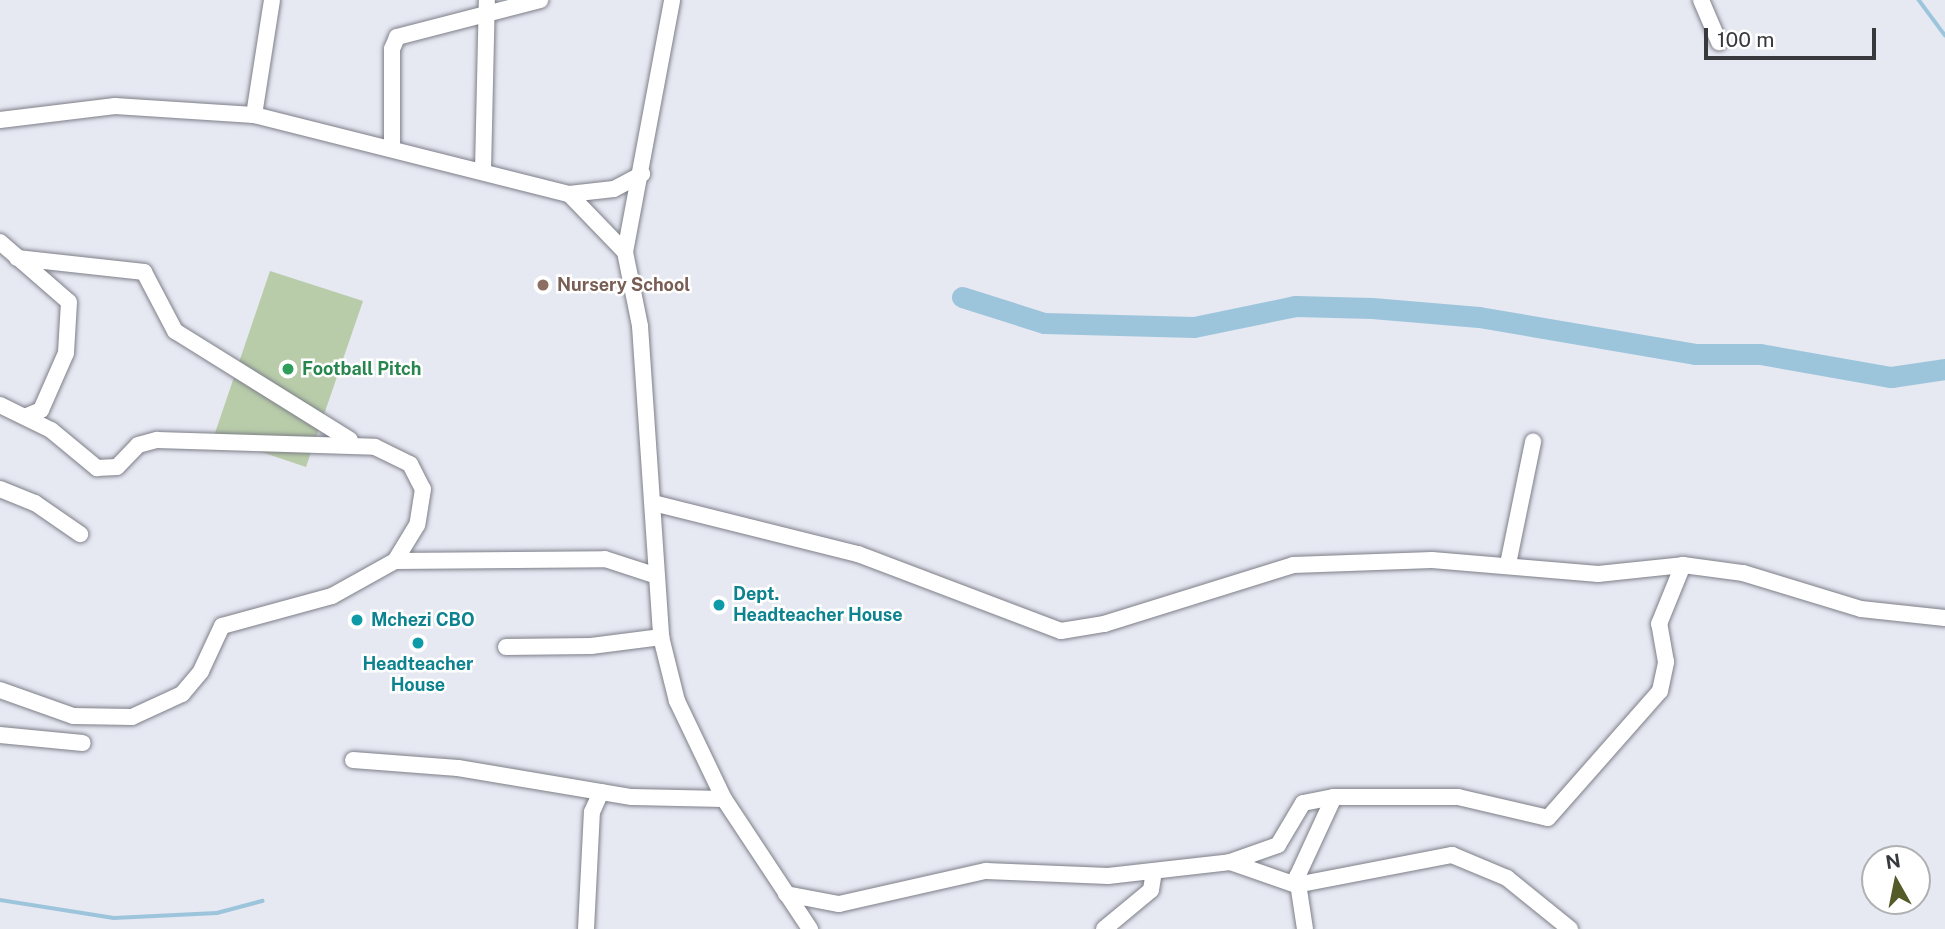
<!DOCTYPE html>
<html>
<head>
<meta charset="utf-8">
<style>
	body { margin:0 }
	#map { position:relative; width:1945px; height:929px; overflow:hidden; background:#e6e8f2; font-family:"Public Sans",sans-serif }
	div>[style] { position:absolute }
	.green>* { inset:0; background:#b8cca9 }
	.stream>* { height:3.5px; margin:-1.75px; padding:0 1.75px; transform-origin:1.75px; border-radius:1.75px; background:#9cc5dc }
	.river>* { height:21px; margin:-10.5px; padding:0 10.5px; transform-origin:10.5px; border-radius:10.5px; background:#9cc5dc }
	.roads { filter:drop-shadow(0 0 2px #7d7f88) drop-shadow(0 0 2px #7d7f88) }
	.minor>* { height:16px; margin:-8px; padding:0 8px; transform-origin:8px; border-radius:8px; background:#fff }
	.dots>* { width:19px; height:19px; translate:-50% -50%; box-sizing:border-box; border:4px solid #fff; border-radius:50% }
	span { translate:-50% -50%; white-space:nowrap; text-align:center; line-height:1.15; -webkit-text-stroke:5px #fff; paint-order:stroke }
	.education-label { font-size:18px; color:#785e54; font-weight:700 }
	.left { translate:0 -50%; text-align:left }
	.leisure-label { font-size:18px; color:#27864d; font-weight:700 }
	.culture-label { font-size:18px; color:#0d838f; font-weight:700 }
	.north { position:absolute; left:1861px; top:845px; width:70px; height:70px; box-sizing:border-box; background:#fff; border:2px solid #afb0b1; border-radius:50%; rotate:351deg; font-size:19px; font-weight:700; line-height:28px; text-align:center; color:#38393d }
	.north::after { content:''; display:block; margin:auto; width:24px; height:32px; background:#545a28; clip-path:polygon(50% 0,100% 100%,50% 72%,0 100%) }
	.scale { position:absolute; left:1704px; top:28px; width:172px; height:32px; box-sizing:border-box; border:4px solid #38393d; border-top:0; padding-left:9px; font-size:21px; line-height:24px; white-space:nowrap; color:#38393d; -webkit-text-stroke:5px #fff; paint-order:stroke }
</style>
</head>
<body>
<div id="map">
	<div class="green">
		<i style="clip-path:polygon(270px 271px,363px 301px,306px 467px,214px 436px)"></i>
	</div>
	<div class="stream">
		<i style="left:1919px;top:0;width:44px;rotate:53.4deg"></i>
		<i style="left:0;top:900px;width:115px;rotate:9deg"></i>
		<i style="left:114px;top:918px;width:103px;rotate:-2.8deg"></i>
		<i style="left:217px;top:913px;width:47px;rotate:-14.9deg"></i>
	</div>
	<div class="river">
		<i style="left:962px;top:297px;width:86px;rotate:17.6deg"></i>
		<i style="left:1044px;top:323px;width:150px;rotate:1.5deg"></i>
		<i style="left:1194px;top:327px;width:103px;rotate:-11.7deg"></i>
		<i style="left:1295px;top:306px;width:77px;rotate:1.5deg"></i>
		<i style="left:1372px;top:308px;width:107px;rotate:4.8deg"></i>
		<i style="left:1479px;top:317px;width:219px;rotate:9.7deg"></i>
		<i style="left:1695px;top:354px;width:65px"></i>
		<i style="left:1760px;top:354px;width:133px;rotate:10deg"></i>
		<i style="left:1891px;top:377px;width:55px;rotate:-8.4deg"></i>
	</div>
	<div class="roads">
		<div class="minor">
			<i style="left:1701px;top:0;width:46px;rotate:66.8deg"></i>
			<i style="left:254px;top:115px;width:116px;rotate:-81.1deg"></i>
			<i style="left:0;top:120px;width:116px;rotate:-6.9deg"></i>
			<i style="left:115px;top:106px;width:139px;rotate:3.7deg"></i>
			<i style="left:254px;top:115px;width:325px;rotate:14.1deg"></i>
			<i style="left:569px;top:194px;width:81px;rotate:46deg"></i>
			<i style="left:625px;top:252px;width:76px;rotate:78.5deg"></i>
			<i style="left:640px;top:326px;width:312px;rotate:86.1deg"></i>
			<i style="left:661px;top:637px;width:66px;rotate:76deg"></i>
			<i style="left:677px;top:701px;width:109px;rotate:64.4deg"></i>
			<i style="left:724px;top:799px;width:156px;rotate:56.5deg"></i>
			<i style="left:392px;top:149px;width:100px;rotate:-90deg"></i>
			<i style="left:392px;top:49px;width:13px;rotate:-67deg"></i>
			<i style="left:397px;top:37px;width:148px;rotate:-14.5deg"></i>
			<i style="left:483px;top:170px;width:170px;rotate:-88.7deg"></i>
			<i style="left:569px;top:194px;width:45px;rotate:-6.3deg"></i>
			<i style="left:614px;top:189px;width:32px;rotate:-28deg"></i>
			<i style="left:0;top:242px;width:91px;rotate:41deg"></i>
			<i style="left:69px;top:302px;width:51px;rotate:93.4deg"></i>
			<i style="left:66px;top:353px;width:62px;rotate:113.7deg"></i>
			<i style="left:41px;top:410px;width:15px;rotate:157deg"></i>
			<i style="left:625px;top:252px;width:256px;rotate:-79.4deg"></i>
			<i style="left:17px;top:258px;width:128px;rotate:6.3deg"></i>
			<i style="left:144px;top:272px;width:67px;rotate:62.3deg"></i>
			<i style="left:175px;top:331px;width:206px;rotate:31.9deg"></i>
			<i style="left:0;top:405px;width:57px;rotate:26.1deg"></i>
			<i style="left:51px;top:430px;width:60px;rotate:39.6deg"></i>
			<i style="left:97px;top:468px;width:20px;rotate:-3deg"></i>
			<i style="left:117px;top:467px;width:30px;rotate:-46deg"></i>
			<i style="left:138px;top:445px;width:20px;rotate:-15deg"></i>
			<i style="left:157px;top:440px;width:218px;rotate:1.8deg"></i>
			<i style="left:375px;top:447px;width:39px;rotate:26deg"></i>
			<i style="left:410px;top:464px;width:28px;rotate:63deg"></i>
			<i style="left:423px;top:489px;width:36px;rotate:99deg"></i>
			<i style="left:417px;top:525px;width:42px;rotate:121.4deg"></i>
			<i style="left:0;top:489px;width:38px;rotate:22deg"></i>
			<i style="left:35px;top:503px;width:55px;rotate:34.6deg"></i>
			<i style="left:653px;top:503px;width:211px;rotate:14deg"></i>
			<i style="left:858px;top:554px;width:217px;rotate:20.8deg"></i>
			<i style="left:1061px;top:631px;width:44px;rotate:-9.2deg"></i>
			<i style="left:1104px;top:624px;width:198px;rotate:-17.3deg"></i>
			<i style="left:1293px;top:565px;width:139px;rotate:-2.1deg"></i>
			<i style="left:1432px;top:560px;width:167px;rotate:4.8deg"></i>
			<i style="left:1598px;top:574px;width:85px;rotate:-6deg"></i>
			<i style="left:1683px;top:565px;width:61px;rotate:7.6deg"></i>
			<i style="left:1743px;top:573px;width:123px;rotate:17deg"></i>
			<i style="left:1861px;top:609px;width:84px;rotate:6.1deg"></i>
			<i style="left:1508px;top:564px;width:125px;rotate:-78.4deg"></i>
			<i style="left:506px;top:647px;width:85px;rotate:-0.7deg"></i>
			<i style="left:591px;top:646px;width:71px;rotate:-7.3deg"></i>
			<i style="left:0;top:690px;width:77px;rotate:19.6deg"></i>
			<i style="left:73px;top:716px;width:59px;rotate:1deg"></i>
			<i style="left:132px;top:717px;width:55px;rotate:-24.7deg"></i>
			<i style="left:182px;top:694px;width:30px;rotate:-50deg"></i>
			<i style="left:201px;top:671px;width:50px;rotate:-65deg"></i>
			<i style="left:222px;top:626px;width:114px;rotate:-15.3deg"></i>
			<i style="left:332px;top:596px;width:72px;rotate:-29.1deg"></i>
			<i style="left:395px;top:561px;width:210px;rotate:-0.5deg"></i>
			<i style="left:605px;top:559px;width:52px;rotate:18.1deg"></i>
			<i style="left:0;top:735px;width:83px;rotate:5.5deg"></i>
			<i style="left:353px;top:760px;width:105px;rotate:4.4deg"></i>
			<i style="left:458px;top:768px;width:176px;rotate:9.5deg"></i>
			<i style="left:632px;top:797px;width:92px;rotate:1.2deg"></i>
			<i style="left:1230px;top:862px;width:70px;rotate:19.2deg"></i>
			<i style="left:1296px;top:885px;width:159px;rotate:-10.9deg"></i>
			<i style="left:1452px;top:855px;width:60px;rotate:22.7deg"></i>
			<i style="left:1507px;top:878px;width:81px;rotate:39deg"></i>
			<i style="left:786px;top:894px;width:54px;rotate:10.7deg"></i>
			<i style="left:839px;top:904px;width:151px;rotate:-12.7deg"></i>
			<i style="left:986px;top:871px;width:122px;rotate:2.3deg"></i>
			<i style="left:1108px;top:876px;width:123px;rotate:-6.5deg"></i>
			<i style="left:1230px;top:862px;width:51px;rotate:-19.5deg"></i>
			<i style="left:1278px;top:845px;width:49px;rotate:-59.2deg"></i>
			<i style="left:1303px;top:803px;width:32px;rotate:-11deg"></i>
			<i style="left:1334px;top:797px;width:124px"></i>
			<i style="left:1458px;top:797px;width:92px;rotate:13.1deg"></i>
			<i style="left:1548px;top:818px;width:169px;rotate:-48.6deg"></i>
			<i style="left:1660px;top:691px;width:30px;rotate:-78deg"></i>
			<i style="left:1666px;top:662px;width:39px;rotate:-100deg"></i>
			<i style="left:1659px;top:624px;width:64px;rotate:-67.9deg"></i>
			<i style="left:586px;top:929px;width:117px;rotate:-87.1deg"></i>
			<i style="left:592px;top:812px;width:22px;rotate:-66deg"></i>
			<i style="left:1104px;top:929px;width:61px;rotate:-39.7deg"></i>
			<i style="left:1151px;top:890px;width:19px;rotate:-81deg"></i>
			<i style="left:1305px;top:929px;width:53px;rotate:-98.7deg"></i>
			<i style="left:1297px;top:877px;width:88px;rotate:-65.2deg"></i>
		</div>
	</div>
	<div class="dots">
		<i style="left:543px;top:285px;background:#8d6e63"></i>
		<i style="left:288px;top:369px;background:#2e9e5b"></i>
		<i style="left:719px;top:605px;background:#0f9aa8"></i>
		<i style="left:357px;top:620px;background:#0f9aa8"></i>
		<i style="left:418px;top:643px;background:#0f9aa8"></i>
	</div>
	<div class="education-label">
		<span class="left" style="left:557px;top:285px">Nursery School</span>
	</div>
	<div class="leisure-label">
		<span class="left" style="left:302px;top:369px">Football Pitch</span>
	</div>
	<div class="culture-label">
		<span class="left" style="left:733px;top:605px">Dept.<br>Headteacher House</span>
		<span class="left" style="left:371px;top:620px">Mchezi CBO</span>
		<span style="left:418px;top:675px">Headteacher<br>House</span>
	</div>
	<div class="north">N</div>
	<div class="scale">100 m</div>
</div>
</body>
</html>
